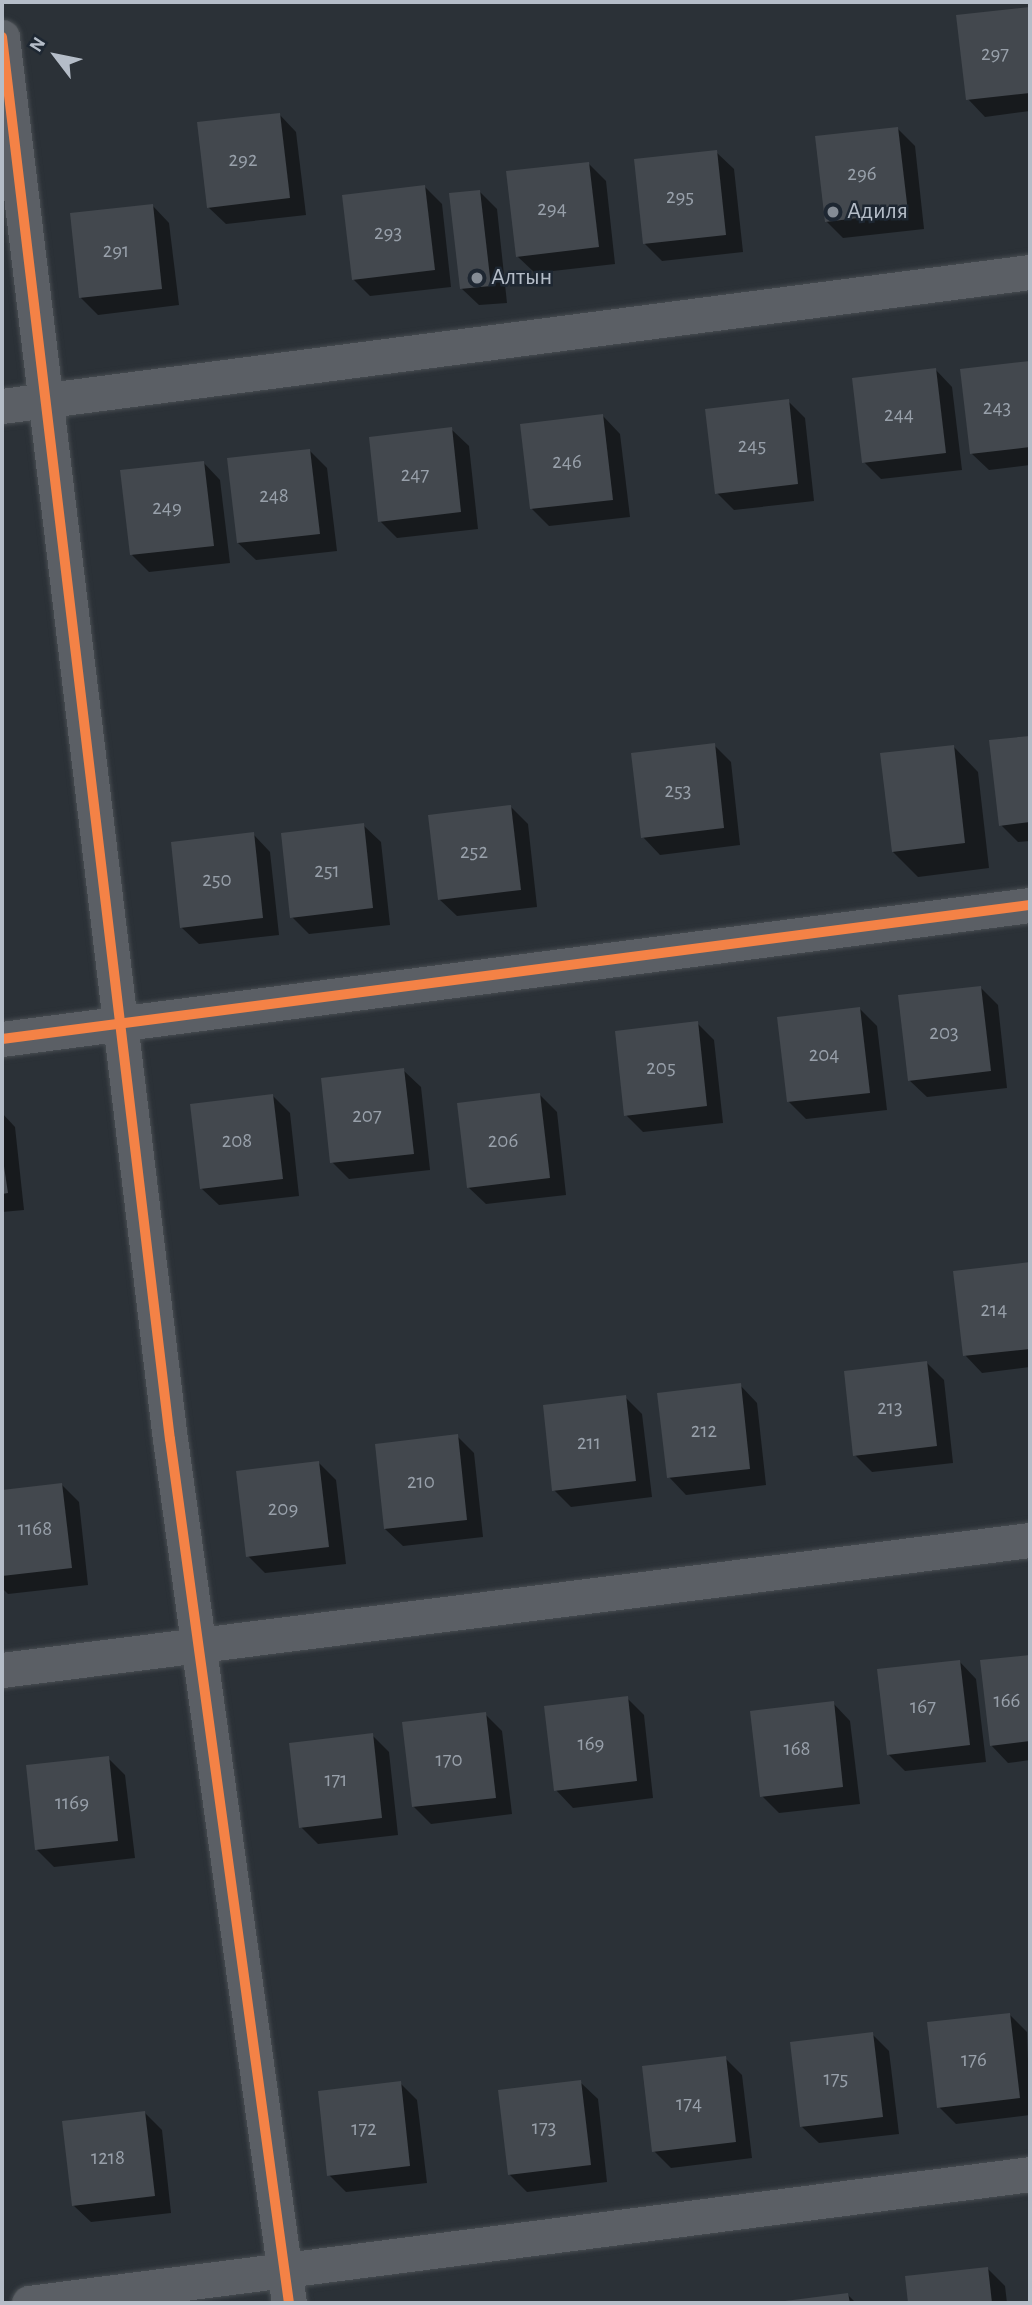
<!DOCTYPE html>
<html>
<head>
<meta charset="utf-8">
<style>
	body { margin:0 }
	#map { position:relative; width:1032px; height:2305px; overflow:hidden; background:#2b3137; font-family:"Alegreya Sans",sans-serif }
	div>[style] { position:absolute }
	.shadow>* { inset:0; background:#0007 }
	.building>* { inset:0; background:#43484e }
	.roads { filter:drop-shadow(0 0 2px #484d52) drop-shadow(0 0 2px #484d52) }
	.minor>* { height:35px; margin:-17.5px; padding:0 17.5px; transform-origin:17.5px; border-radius:17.5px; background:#5b5f65 }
	.cycleway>* { height:10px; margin:-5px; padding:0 5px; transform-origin:5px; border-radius:5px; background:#f48246 }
	.dots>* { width:19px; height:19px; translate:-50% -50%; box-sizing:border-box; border:4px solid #1e2732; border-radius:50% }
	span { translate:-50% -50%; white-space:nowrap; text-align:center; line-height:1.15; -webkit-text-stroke:5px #1e2732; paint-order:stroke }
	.number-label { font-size:21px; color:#98a0aa }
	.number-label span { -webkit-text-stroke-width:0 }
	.poi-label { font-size:24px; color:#b5bdc8 }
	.left { translate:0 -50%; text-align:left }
	.frame { position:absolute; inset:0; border:4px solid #b5bdc8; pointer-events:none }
	.north { position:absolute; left:21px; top:21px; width:70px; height:70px; -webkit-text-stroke:5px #1e2732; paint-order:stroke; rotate:302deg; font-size:19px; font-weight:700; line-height:28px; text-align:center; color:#b5bdc8 }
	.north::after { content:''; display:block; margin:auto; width:24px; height:32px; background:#b5bdc8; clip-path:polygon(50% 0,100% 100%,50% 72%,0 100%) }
</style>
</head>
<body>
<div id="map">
	<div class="shadow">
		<i style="clip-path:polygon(1030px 8px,1030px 111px,985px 117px,968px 99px,958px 16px)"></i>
		<i style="clip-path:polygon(279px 114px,296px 132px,306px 215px,226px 224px,208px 207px)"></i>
		<i style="clip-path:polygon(898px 129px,915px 146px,924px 229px,843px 238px,826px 221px)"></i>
		<i style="clip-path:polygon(716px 152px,734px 169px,743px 252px,662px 261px,645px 244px)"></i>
		<i style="clip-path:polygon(588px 163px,606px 181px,615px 264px,535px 273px,517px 256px)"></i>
		<i style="clip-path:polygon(425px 187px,442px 204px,451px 287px,370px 296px,353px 279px)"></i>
		<i style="clip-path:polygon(480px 192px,497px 209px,507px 303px,479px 305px,461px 288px)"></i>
		<i style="clip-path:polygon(152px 205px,169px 223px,179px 305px,98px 315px,81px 298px)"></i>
		<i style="clip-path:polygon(1030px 362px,1030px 465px,989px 470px,971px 453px,962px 370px)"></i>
		<i style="clip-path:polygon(935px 369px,952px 387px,962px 470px,881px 479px,864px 462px)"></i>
		<i style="clip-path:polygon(788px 401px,805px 418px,814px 501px,734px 510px,717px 493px)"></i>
		<i style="clip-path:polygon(603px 416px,620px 434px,630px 517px,549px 526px,532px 509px)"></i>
		<i style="clip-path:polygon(451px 429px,469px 446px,478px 529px,397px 538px,380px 521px)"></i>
		<i style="clip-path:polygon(310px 451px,327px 468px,337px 551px,256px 560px,238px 543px)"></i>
		<i style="clip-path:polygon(203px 462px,220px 480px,230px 563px,149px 572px,132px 555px)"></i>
		<i style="clip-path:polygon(1030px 737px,1030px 841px,1018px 842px,1001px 825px,991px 742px)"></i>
		<i style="clip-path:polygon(714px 745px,731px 762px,740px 845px,660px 855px,643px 837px)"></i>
		<i style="clip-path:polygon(953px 746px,978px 772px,989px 868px,918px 877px,893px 852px)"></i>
		<i style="clip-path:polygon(511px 807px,528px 824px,537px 907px,457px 916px,439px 899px)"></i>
		<i style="clip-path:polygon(363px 825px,381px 842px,390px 925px,309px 934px,292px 917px)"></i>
		<i style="clip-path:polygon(253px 834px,270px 852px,279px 935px,199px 944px,181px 927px)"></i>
		<i style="clip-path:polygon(981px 988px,998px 1005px,1007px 1088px,927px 1097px,909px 1080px)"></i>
		<i style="clip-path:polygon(860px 1009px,877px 1026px,887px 1110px,806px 1119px,788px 1101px)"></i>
		<i style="clip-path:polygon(697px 1023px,714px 1040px,723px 1123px,643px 1132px,626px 1115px)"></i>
		<i style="clip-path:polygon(403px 1070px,421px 1087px,430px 1170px,349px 1179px,332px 1162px)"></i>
		<i style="clip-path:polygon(540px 1095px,557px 1112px,566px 1195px,486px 1204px,468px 1187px)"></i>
		<i style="clip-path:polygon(273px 1096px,290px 1113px,299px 1196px,219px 1205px,201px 1188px)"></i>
		<i style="clip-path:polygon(2px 1113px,15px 1127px,24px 1210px,2px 1212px)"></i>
		<i style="clip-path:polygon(1030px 1264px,1030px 1367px,982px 1373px,965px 1355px,955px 1272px)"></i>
		<i style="clip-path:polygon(927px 1363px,944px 1380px,953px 1463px,872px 1472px,855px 1455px)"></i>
		<i style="clip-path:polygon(740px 1385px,757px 1403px,766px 1485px,686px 1495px,669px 1477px)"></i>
		<i style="clip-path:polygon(625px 1397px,642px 1414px,652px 1497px,571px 1507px,554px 1490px)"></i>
		<i style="clip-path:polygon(457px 1436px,474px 1453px,483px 1537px,403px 1546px,385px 1529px)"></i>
		<i style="clip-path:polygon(319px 1463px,336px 1480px,346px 1564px,265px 1573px,248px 1556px)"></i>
		<i style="clip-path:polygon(61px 1484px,79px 1502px,88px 1585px,8px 1594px,2px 1588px,2px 1491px)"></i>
		<i style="clip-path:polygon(1030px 1657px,1030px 1760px,1008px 1763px,991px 1745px,982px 1662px)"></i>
		<i style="clip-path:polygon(959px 1661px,976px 1679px,986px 1762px,905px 1771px,888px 1754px)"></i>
		<i style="clip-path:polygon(627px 1698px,644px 1715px,653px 1798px,573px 1808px,556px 1790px)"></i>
		<i style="clip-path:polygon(833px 1703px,850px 1721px,860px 1804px,779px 1813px,762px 1796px)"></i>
		<i style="clip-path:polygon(485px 1714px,502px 1731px,512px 1814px,431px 1824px,413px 1806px)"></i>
		<i style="clip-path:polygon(372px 1735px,389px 1752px,398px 1835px,318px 1844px,301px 1827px)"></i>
		<i style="clip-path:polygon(108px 1758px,125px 1775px,135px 1858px,54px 1867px,37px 1850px)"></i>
		<i style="clip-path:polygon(1009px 2014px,1027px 2032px,1030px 2115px,956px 2124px,939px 2107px)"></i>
		<i style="clip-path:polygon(872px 2034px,889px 2051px,899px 2134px,819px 2143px,801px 2126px)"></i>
		<i style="clip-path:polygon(725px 2058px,742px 2075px,752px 2158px,671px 2168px,654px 2151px)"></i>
		<i style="clip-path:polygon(580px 2082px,598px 2099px,607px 2182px,527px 2192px,509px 2174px)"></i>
		<i style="clip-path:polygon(400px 2083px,417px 2100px,427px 2183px,346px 2192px,329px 2175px)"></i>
		<i style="clip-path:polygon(145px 2113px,162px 2130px,171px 2213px,91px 2222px,73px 2205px)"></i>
		<i style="clip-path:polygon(987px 2268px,1005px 2286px,1007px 2303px,910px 2303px,907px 2278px)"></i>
		<i style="clip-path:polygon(848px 2295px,856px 2303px,777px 2303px)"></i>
	</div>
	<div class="building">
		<i style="clip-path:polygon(1030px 7px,1030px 93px,966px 100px,956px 15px)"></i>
		<i style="clip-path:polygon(280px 113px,290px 198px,207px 208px,197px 122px)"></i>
		<i style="clip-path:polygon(898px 127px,908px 212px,825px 222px,815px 136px)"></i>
		<i style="clip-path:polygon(717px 150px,726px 235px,643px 244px,634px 159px)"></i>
		<i style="clip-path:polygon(589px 162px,599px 247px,516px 257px,506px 171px)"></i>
		<i style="clip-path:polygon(425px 185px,435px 270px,352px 280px,342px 195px)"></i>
		<i style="clip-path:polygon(480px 190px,491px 286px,460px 289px,449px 193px)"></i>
		<i style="clip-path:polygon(153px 204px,162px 289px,79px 298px,70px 213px)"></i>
		<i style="clip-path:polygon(1030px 361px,1030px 447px,970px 454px,960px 369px)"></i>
		<i style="clip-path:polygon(936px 368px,946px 453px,862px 463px,852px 378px)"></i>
		<i style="clip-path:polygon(789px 399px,798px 484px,715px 494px,705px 409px)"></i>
		<i style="clip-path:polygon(603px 414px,613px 500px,530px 509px,520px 424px)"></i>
		<i style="clip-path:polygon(452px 427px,461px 512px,378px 522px,369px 437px)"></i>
		<i style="clip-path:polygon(310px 449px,320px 534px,237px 543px,227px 458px)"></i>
		<i style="clip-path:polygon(204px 461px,214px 546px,130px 555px,120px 470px)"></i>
		<i style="clip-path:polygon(1030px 736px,1030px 822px,999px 826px,989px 740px)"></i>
		<i style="clip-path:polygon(715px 743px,724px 828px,641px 838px,631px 753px)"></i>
		<i style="clip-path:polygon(954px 745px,965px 843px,892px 852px,880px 753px)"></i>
		<i style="clip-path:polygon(511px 805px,521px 890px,438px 900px,428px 815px)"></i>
		<i style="clip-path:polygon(364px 823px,373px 908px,290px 918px,281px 833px)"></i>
		<i style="clip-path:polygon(254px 832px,263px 918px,180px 928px,171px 842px)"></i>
		<i style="clip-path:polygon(981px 986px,991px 1071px,908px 1081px,898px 995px)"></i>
		<i style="clip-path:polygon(860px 1007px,870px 1093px,787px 1102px,777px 1017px)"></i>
		<i style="clip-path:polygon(698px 1021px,707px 1106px,624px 1116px,615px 1031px)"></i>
		<i style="clip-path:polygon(404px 1068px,414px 1154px,330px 1163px,321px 1078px)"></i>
		<i style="clip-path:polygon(540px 1093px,550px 1178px,467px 1188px,457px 1103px)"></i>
		<i style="clip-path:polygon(273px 1094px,283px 1179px,200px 1189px,190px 1104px)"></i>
		<i style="clip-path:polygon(2px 1153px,8px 1193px,2px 1194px)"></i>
		<i style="clip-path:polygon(1030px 1262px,1030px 1349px,963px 1356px,953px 1271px)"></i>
		<i style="clip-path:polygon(927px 1361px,937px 1446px,853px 1456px,844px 1371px)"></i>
		<i style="clip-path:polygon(741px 1383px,750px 1469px,667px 1478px,657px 1393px)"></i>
		<i style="clip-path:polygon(626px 1395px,636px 1481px,552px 1491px,543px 1405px)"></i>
		<i style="clip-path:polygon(458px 1434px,467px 1520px,384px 1529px,375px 1444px)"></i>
		<i style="clip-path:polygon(319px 1461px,329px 1547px,246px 1557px,236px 1471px)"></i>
		<i style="clip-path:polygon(62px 1483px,72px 1568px,2px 1576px,2px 1490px)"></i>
		<i style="clip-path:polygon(1030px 1655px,1030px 1741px,990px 1746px,980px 1660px)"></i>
		<i style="clip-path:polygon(960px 1660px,970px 1745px,887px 1755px,877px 1669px)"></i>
		<i style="clip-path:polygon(628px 1696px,637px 1781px,554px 1791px,544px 1706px)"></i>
		<i style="clip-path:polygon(834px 1701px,843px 1787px,760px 1797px,750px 1711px)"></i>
		<i style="clip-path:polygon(486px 1712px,496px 1798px,412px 1807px,402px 1722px)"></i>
		<i style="clip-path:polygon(373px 1733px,382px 1818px,299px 1828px,289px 1743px)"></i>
		<i style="clip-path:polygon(109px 1756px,118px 1841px,35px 1850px,26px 1765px)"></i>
		<i style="clip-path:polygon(1010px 2013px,1020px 2098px,937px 2108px,927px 2022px)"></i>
		<i style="clip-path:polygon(873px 2032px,883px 2117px,800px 2127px,790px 2042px)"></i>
		<i style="clip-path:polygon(726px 2056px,736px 2142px,652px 2152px,642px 2066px)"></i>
		<i style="clip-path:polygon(581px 2080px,591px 2165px,508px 2175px,498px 2090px)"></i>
		<i style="clip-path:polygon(401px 2081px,410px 2166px,327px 2176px,318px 2091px)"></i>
		<i style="clip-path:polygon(145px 2111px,155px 2196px,72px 2206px,62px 2121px)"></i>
		<i style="clip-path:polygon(988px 2267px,992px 2303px,908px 2303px,905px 2276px)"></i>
		<i style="clip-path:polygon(848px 2293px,850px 2303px,777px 2303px,777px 2302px)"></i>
	</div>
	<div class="roads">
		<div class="minor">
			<i style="left:2px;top:37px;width:1412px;rotate:83.17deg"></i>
			<i style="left:170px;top:1439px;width:872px;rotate:82.16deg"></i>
			<i style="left:2px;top:406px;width:1037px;rotate:-7.43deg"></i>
			<i style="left:2px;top:1039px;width:1037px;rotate:-7.43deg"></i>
			<i style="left:2px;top:1670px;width:1036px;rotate:-7.21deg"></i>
			<i style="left:29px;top:2303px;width:1009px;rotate:-7.34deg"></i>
		</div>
	</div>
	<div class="cycleway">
		<i style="left:2px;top:37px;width:1412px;rotate:83.17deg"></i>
		<i style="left:170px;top:1439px;width:872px;rotate:82.16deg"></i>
		<i style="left:2px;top:1039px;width:1037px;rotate:-7.43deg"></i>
	</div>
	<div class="dots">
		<i style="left:833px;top:212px;background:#858c95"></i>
		<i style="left:477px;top:278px;background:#858c95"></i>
	</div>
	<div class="number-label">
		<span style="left:995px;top:54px">297</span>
		<span style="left:243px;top:160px">292</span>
		<span style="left:862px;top:174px">296</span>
		<span style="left:680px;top:197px">295</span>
		<span style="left:552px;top:209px">294</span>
		<span style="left:388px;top:233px">293</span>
		<span style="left:116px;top:251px">291</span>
		<span style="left:997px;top:408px">243</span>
		<span style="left:899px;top:415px">244</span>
		<span style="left:752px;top:446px">245</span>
		<span style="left:567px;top:462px">246</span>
		<span style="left:415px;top:475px">247</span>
		<span style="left:274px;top:496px">248</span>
		<span style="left:167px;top:508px">249</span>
		<span style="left:678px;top:791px">253</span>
		<span style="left:474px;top:852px">252</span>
		<span style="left:327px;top:871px">251</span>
		<span style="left:217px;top:880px">250</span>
		<span style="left:944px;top:1033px">203</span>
		<span style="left:824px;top:1055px">204</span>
		<span style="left:661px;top:1068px">205</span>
		<span style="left:367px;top:1116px">207</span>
		<span style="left:237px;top:1141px">208</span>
		<span style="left:503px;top:1141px">206</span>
		<span style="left:994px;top:1310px">214</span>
		<span style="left:890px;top:1408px">213</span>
		<span style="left:704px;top:1431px">212</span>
		<span style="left:589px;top:1443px">211</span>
		<span style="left:421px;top:1482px">210</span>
		<span style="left:283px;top:1509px">209</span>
		<span style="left:35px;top:1529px">1168</span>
		<span style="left:1007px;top:1701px">166</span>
		<span style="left:923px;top:1707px">167</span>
		<span style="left:591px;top:1744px">169</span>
		<span style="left:797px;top:1749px">168</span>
		<span style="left:449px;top:1760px">170</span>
		<span style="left:336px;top:1780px">171</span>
		<span style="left:72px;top:1803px">1169</span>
		<span style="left:974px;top:2060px">176</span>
		<span style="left:836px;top:2079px">175</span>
		<span style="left:689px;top:2104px">174</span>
		<span style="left:544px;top:2128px">173</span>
		<span style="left:364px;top:2129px">172</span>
		<span style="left:108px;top:2158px">1218</span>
	</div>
	<div class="poi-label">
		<span class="left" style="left:847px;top:212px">Адиля</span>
		<span class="left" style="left:491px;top:278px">Алтын</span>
	</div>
	<div class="frame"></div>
	<div class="north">N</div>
</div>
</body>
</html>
